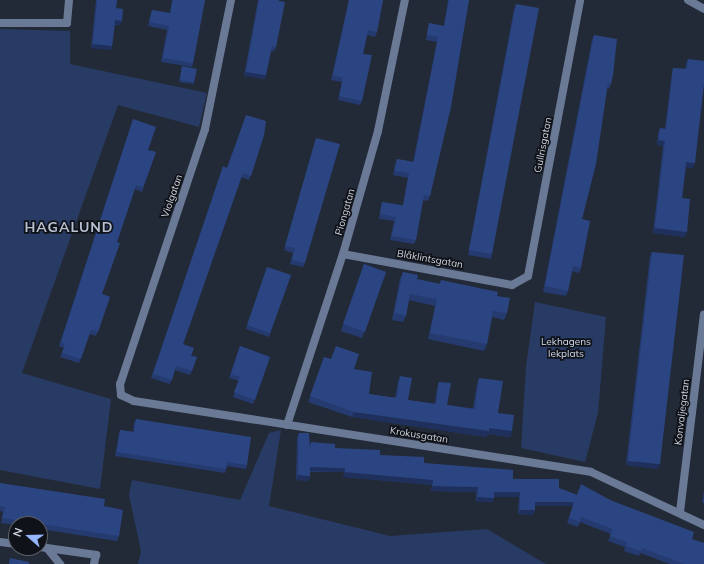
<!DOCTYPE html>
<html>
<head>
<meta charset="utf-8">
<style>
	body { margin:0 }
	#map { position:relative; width:704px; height:564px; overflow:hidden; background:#232a37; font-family:Mulish,sans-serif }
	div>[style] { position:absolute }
	.green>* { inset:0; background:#283b64 }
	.street>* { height:8px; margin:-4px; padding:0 4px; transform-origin:4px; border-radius:4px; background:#6a7996 }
	.wall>* { inset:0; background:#253b70 }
	.shaded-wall>* { inset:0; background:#1e305b }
	.building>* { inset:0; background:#2b4582 }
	span { translate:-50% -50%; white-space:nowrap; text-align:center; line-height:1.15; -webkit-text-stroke:3.5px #0f1218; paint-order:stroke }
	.street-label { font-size:10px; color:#cfd3dc }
	.park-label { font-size:10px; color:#d4ddf0 }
	.district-label { font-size:14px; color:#b8c1d2; font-weight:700; letter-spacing:1px }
	.north { position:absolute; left:8px; top:516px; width:40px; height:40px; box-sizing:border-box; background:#0f1218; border:1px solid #5c5f66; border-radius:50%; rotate:290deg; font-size:11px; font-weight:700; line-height:16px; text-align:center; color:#cfd3dc }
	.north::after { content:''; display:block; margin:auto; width:14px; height:18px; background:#95b6fd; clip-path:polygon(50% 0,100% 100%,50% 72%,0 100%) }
</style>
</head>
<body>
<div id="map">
	<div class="green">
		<i style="clip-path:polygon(0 29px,70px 31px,70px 64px,207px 93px,199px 127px,118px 105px,22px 373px,111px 399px,100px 489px,0 470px)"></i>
		<i style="clip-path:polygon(535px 302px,606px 317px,598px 413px,585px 462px,521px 448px,526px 367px)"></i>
		<i style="clip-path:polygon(281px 430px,269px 506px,390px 536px,487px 529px,546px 564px,138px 564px,141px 551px,129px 495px,132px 480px,240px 500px,269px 433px)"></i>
	</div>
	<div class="street">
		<i style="left:231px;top:0;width:132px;rotate:101.4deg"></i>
		<i style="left:205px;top:129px;width:269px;rotate:108.4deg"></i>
		<i style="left:120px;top:384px;width:11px;rotate:85deg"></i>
		<i style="left:121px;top:395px;width:14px;rotate:25deg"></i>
		<i style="left:134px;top:401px;width:462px;rotate:8.8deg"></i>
		<i style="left:591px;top:472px;width:125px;rotate:25.1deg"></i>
		<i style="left:688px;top:0;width:18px;rotate:29deg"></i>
		<i style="left:0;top:23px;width:67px"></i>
		<i style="left:67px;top:23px;width:23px;rotate:-85deg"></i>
		<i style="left:343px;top:254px;width:172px;rotate:10.4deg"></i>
		<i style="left:512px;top:285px;width:18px;rotate:-29deg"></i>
		<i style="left:528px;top:276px;width:281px;rotate:-79.3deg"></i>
		<i style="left:287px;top:425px;width:180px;rotate:-71.9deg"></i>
		<i style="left:343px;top:254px;width:128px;rotate:-74.1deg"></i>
		<i style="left:378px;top:131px;width:134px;rotate:-78.4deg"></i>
		<i style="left:680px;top:512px;width:199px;rotate:-83.1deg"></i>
		<i style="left:0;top:542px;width:16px;rotate:7deg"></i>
		<i style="left:40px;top:547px;width:57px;rotate:8.1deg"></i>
		<i style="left:96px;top:555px;width:9px;rotate:103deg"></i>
		<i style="left:47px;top:548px;width:21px;rotate:51deg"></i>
	</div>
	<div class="wall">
		<i style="clip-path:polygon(96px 0,117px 0,116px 8px,120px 25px,115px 25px,112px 46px,111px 50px,91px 48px)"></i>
		<i style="clip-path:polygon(172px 0,205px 0,193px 63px,192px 67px,161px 62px,167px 30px,148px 26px,152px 10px,170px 13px)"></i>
		<i style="clip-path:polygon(258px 0,279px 0,276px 47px,274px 51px,271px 51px,265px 79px,244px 76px)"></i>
		<i style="clip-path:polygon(349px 0,383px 0,377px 32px,375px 37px,367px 35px,363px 54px,362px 101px,360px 105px,338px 100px,342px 82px,331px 80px)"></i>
		<i style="clip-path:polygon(448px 0,469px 0,430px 196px,428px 201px,423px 200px,416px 240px,414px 244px,390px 240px,394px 221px,379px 219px,381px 207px,382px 202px,403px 205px,408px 178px,393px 175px,395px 164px,397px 159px,413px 162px,437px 42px,426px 40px,428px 28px,429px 23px,444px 26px)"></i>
		<i style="clip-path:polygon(516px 4px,492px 254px,491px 259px,468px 255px,514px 9px)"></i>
		<i style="clip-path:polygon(594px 35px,611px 84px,609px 89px,607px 88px,582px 219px,581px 268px,579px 273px,572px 271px,568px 291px,566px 296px,543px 292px,592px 40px)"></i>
		<i style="clip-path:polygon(688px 59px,693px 168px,686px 167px,682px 198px,685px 237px,653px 233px,663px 146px,657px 145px,658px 134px,660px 128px,665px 129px,672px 73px,673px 68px,685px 69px,686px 64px)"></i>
		<i style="clip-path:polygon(182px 66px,194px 82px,194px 84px,179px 82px)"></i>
		<i style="clip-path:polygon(133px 119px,148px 150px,156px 152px,142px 192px,135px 189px,117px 242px,102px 294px,110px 297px,96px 336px,89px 334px,79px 363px,60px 357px,64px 348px,59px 346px)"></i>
		<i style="clip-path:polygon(264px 135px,249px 180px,241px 177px,196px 307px,183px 344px,191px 356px,197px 357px,190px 375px,175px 370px,170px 384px,151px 378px,222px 171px,227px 168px)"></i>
		<i style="clip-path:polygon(316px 138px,305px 263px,303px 267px,290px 264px,293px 253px,284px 250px)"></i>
		<i style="clip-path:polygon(652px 252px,658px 469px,626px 465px,650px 256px)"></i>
		<i style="clip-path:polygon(364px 264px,386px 272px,362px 338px,341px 331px)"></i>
		<i style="clip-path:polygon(267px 267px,291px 275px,269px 337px,246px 329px)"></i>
		<i style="clip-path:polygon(403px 272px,417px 279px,440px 284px,441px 280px,497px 296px,507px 313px,504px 320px,492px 317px,487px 344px,484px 351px,428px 339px,435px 306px,409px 300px,406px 316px,403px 322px,392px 320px,400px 279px)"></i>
		<i style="clip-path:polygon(240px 346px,270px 357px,253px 404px,233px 397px,239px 381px,229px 378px)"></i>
		<i style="clip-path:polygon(324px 357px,354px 369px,369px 394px,395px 398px,398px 382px,400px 376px,408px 400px,435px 404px,437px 388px,439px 382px,447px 405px,473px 409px,477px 384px,479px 378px,498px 413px,512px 431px,510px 437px,488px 434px,486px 437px,352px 417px,308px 402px)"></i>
		<i style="clip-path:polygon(136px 419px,247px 465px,246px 469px,227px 466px,225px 473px,115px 456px,119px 434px,120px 430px,133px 432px,134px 423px)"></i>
		<i style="clip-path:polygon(299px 433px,309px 446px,311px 442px,335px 448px,380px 455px,513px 479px,559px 488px,577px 495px,610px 500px,692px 539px,704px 564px,670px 564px,640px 553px,639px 556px,624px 551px,625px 547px,608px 541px,611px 534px,580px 522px,578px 527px,567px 523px,573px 506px,535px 506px,535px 510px,533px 515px,518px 514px,519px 497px,494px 497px,493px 502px,476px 502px,476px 492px,431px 491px,432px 485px,343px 477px,344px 472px,310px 472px,310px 476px,309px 481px,296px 480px,297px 438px)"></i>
		<i style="clip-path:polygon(0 483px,104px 506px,119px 536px,117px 541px,40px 529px,40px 524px,16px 524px,16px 525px,1px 523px,3px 512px,0 511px)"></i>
		<i style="clip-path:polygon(704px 491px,704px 503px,702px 502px)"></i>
	</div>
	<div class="shaded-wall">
		<i style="clip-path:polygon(115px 20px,122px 21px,120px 25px,114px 24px)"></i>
		<i style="clip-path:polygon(93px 44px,112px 46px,111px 50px,91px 48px)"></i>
		<i style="clip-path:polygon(246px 72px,266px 75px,265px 79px,244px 76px)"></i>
		<i style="clip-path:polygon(659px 140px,665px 141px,663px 146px,657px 145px)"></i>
		<i style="clip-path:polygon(686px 162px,695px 163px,693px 168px,684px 167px)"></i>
		<i style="clip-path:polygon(655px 228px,687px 232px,685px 237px,653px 233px)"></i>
		<i style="clip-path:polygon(354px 412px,489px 428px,512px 431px,510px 437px,488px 434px,486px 437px,352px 417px)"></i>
		<i style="clip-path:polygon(628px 461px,660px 464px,658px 469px,626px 465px)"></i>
		<i style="clip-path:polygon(310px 467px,345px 468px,344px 472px,308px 471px)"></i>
		<i style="clip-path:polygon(345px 472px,433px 480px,432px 485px,343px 477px)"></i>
		<i style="clip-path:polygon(298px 475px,310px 476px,309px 481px,296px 480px)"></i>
		<i style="clip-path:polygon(433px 486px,478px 487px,476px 492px,431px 491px)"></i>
		<i style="clip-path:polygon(494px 492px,520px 492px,519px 497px,492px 497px)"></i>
		<i style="clip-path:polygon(478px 497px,494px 498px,493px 502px,476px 502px)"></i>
		<i style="clip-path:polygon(535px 502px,574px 502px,573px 506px,533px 506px)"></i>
		<i style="clip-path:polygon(520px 510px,535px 510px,533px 515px,518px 514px)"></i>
	</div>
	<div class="building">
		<i style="clip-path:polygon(97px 0,117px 0,116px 8px,123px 9px,122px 21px,115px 20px,112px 46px,93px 44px)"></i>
		<i style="clip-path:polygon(173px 0,205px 0,193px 63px,163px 58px,169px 26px,149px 22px,152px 10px,170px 13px)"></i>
		<i style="clip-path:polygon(259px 0,279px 0,279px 1px,285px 2px,276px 47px,272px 46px,266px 75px,246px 72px)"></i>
		<i style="clip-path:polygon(349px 0,383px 0,377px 32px,368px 30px,363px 54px,372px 55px,362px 101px,339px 96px,343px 78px,333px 75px)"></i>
		<i style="clip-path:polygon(449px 0,469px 0,451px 107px,430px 196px,424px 195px,416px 240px,392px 236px,396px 217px,380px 214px,382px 202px,403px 206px,409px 173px,395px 171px,397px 159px,414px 162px,438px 37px,427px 35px,429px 23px,444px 26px)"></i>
		<i style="clip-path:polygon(516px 4px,539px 8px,492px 254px,469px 250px)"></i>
		<i style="clip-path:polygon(594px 35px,617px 39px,613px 75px,611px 84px,608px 83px,596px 164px,582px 219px,590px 221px,581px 268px,573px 266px,568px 291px,545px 286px)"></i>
		<i style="clip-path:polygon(688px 59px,704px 61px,704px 84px,695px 163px,686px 162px,682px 198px,690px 199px,687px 232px,655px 228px,665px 141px,659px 140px,660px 128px,666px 129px,673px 68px,687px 69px)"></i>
		<i style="clip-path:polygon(182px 66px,197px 69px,194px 82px,180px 80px)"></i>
		<i style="clip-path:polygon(246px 115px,266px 121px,264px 135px,251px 176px,243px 173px,196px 307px,183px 344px,194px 348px,191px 356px,197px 357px,192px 371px,176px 366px,172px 380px,153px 374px,223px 166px,227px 168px)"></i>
		<i style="clip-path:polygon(133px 119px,156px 127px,148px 150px,156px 152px,143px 187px,136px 185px,117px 242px,120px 243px,102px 294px,110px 297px,98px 332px,91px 330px,81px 359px,62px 353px,65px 344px,61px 342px)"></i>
		<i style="clip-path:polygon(316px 138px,340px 144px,305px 263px,292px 260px,295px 248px,285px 246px)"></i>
		<i style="clip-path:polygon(652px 252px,684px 255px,660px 464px,628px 461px)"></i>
		<i style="clip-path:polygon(364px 264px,386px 272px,365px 332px,343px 324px)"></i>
		<i style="clip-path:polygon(267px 267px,291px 275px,270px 333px,247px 325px)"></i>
		<i style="clip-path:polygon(403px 272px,418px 275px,417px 279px,440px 284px,441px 280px,498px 292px,497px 296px,510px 298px,507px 313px,493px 311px,487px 344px,430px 333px,437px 299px,410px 294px,406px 316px,394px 313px)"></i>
		<i style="clip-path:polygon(240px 346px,270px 357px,255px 400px,234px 392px,240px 377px,231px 374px)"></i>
		<i style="clip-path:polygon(336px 346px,359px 354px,354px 369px,372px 372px,369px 394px,397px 398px,400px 376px,412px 378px,408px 400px,436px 404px,439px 382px,451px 383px,447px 405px,475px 409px,479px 378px,503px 381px,498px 413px,514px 415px,512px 431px,489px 428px,489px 431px,354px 412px,310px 396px,324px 357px,331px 359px)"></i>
		<i style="clip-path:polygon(136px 419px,251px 437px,247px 465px,227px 462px,226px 469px,117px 452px,120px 430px,134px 432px)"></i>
		<i style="clip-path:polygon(299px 433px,309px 433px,310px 451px,311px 442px,335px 444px,335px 448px,380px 450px,380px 455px,424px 457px,424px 463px,513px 470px,513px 479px,559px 479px,559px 488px,577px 495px,581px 484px,610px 500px,694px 532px,692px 539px,704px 543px,704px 564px,684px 564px,642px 548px,641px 551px,626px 546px,627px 542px,610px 536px,613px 529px,581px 517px,580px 522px,569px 518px,574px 502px,535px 502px,535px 510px,520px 510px,520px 492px,494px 492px,494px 498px,478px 497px,478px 487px,433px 486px,433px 480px,345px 472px,345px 468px,310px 467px,310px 476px,298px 475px)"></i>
		<i style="clip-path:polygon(0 483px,105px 499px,104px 506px,123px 510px,119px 536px,2px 518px,5px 507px,0 506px)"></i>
		<i style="clip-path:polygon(10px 558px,29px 562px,29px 564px,9px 564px)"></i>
	</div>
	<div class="street-label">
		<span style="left:543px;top:145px;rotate:-79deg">Gullrisgatan</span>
		<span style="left:172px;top:196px;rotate:-71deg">Violgatan</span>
		<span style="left:345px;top:212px;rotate:-74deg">Piongatan</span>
		<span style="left:430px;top:259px;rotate:10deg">Blåklintsgatan</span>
		<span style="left:682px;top:412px;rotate:-83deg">Konvaljegatan</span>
		<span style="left:419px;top:435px;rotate:9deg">Krokusgatan</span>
	</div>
	<div class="park-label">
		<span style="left:566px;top:347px">Lekhagens<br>lekplats</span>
	</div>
	<div class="district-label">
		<span style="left:69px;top:227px">HAGALUND</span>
	</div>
	<div class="north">N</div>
</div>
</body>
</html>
